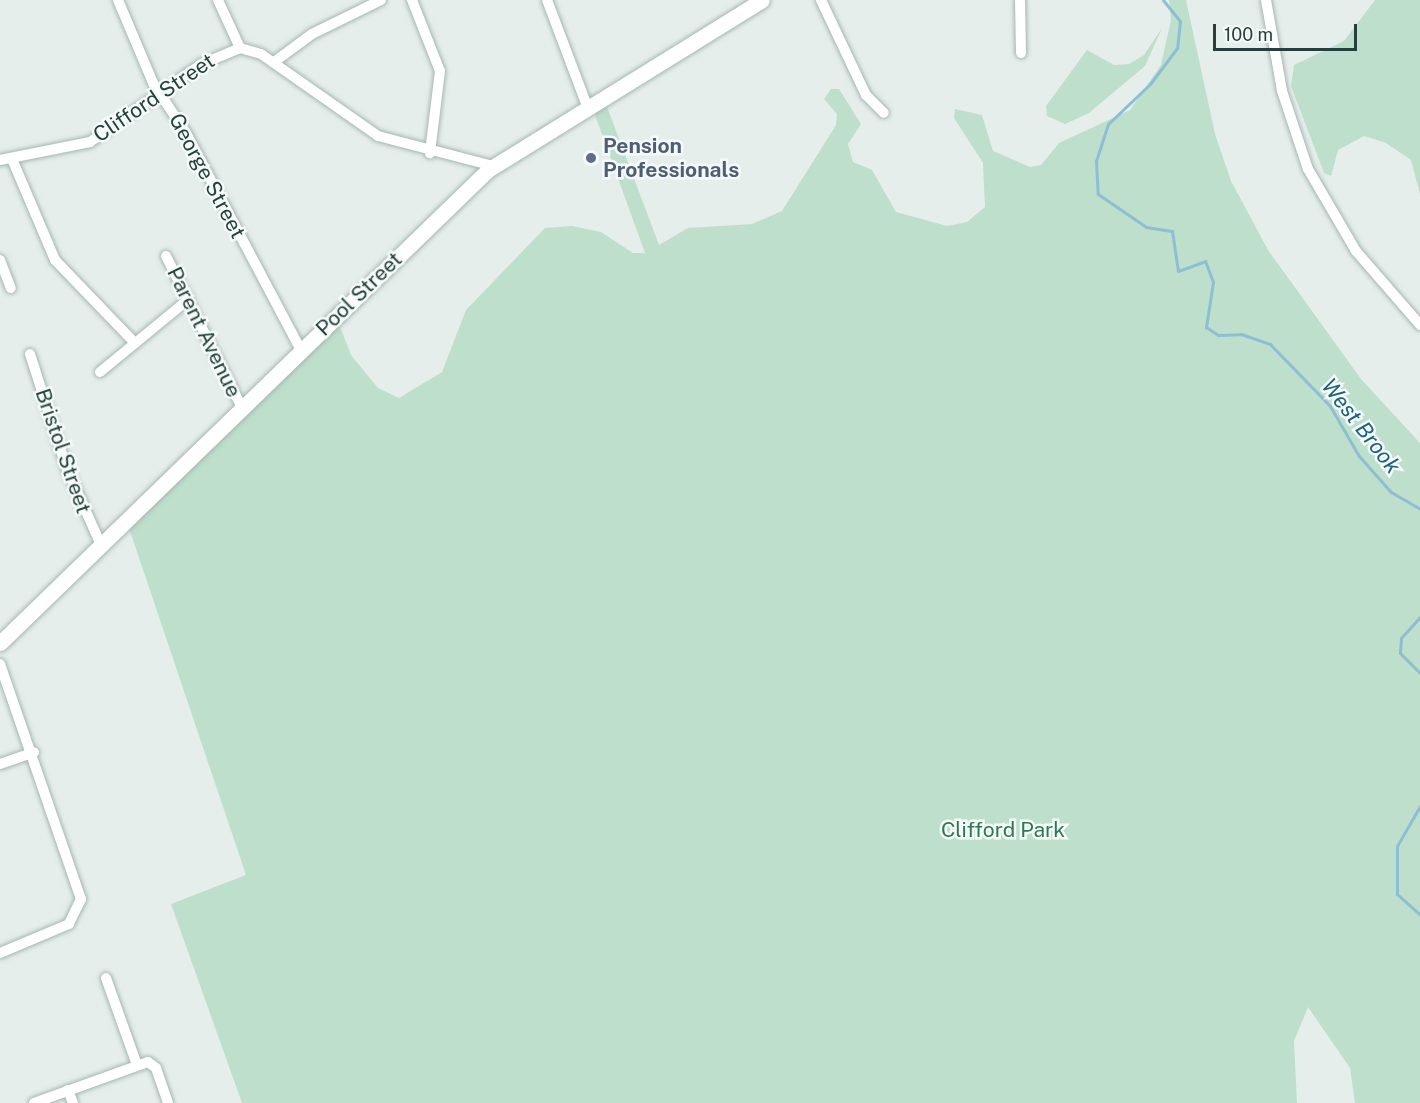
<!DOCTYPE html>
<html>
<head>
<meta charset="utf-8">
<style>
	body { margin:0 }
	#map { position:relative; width:1420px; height:1103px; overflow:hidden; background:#e5eeeb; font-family:"Public Sans",sans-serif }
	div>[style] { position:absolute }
	.green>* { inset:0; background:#bedfcb }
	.stream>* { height:3px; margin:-1.5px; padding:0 1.5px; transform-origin:1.5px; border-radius:1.5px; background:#8dbfd3 }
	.roads { filter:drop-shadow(0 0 2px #a7b6b3) drop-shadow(0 0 2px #a7b6b3) }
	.minor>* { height:10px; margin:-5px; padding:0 5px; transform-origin:5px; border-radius:5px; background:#fff }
	.secondary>* { height:15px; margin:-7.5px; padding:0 7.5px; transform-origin:7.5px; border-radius:7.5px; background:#fff }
	.dots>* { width:16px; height:16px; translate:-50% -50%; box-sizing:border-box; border:3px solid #f5faf8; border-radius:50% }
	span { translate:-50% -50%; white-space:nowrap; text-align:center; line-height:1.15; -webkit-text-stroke:5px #f5faf8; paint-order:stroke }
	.street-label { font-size:21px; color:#23403c }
	.service-label { font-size:21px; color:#4e5e75; font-weight:700 }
	.left { translate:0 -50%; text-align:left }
	.park-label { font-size:21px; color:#2d7854 }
	.water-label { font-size:22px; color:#1c617e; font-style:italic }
	.scale { position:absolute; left:1213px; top:24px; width:144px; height:27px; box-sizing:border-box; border:3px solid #23403c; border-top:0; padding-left:8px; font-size:18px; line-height:21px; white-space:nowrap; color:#23403c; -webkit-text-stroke:4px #f5faf8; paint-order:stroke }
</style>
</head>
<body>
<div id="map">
	<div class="green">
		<i style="clip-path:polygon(1169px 0,1186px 0,1215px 134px,1231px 181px,1268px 250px,1361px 379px,1420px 443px,1420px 1103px,1355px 1103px,1350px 1068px,1308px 1007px,1294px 1041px,1297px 1103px,242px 1103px,171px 904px,246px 875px,129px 528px,339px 324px,351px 355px,378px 388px,399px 398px,442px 372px,466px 310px,545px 228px,572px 226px,601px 232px,633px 253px,645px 253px,594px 112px,606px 104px,659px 245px,688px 228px,752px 224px,782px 211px,836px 125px,837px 114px,824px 99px,831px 89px,839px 89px,861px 124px,848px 144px,853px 162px,872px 170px,896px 212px,947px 226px,967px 222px,985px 207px,983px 163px,954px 118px,955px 109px,982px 115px,993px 151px,1030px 167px,1041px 165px,1059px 143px,1130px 110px,1161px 65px,1171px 20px)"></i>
		<i style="clip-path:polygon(1375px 0,1420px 0,1420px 194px,1411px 160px,1386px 143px,1364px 136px,1338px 150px,1331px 176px,1324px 173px,1291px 86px,1294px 65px,1344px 41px)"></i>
		<i style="clip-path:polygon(1162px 28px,1145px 66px,1089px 113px,1065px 124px,1047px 116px,1046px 106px,1087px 50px,1114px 65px,1129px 64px,1144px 55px)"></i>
	</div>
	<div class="stream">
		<i style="left:1163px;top:0;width:27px;rotate:51deg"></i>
		<i style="left:1180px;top:21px;width:27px;rotate:96deg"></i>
		<i style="left:1177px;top:48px;width:45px;rotate:126.9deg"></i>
		<i style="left:1150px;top:84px;width:58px;rotate:136.4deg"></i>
		<i style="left:1108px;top:124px;width:39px;rotate:108deg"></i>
		<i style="left:1096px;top:161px;width:33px;rotate:87deg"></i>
		<i style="left:1098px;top:194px;width:58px;rotate:34.5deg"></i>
		<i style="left:1146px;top:227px;width:26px;rotate:9deg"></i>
		<i style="left:1172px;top:231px;width:40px;rotate:81.5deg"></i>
		<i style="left:1178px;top:271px;width:29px;rotate:-20deg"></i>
		<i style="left:1205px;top:261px;width:22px;rotate:69deg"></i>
		<i style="left:1213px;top:282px;width:46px;rotate:98.8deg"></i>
		<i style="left:1206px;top:327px;width:14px;rotate:34deg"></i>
		<i style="left:1218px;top:335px;width:23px;rotate:-2deg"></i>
		<i style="left:1241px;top:334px;width:31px;rotate:19deg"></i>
		<i style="left:1270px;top:344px;width:86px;rotate:45.9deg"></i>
		<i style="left:1330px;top:406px;width:58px;rotate:59.9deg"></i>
		<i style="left:1359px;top:456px;width:48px;rotate:48.4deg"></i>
		<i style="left:1391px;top:492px;width:34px;rotate:30deg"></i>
		<i style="left:1420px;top:617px;width:28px;rotate:132deg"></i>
		<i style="left:1401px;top:638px;width:15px;rotate:94deg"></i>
		<i style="left:1400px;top:653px;width:28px;rotate:45deg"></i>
		<i style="left:1420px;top:806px;width:46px;rotate:119.9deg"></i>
		<i style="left:1397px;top:846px;width:48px;rotate:90deg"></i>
		<i style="left:1397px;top:894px;width:31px;rotate:42deg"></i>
	</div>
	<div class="roads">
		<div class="minor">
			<i style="left:118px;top:0;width:90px;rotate:67.1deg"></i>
			<i style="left:153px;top:83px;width:60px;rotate:56.6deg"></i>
			<i style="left:186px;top:133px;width:246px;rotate:62.1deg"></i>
			<i style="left:218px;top:0;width:53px;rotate:65.4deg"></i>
			<i style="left:412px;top:0;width:76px;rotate:68.5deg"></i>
			<i style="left:440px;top:71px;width:83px;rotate:97deg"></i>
			<i style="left:547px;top:0;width:113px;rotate:69.3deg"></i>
			<i style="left:821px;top:0;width:105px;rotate:64.7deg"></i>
			<i style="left:866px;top:95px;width:25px;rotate:45deg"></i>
			<i style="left:1020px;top:0;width:53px;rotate:88.9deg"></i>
			<i style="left:1266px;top:0;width:92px;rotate:80deg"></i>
			<i style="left:1282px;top:91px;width:82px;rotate:71.6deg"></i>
			<i style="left:1308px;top:169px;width:95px;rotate:59.7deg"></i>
			<i style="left:1356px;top:251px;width:98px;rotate:49.1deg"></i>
			<i style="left:274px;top:62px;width:47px;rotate:-36.4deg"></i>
			<i style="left:312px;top:34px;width:77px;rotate:-26.2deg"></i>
			<i style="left:12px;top:159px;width:110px;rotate:66.9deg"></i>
			<i style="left:55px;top:260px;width:115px;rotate:46.1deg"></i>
			<i style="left:0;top:160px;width:92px;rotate:-11.3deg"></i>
			<i style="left:90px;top:142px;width:136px;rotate:-34.9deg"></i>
			<i style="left:202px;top:64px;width:41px;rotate:-22.8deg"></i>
			<i style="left:240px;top:48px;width:22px;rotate:16deg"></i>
			<i style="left:261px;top:54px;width:143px;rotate:35deg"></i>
			<i style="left:378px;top:136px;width:119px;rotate:14.6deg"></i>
			<i style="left:166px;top:256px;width:170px;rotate:63.4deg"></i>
			<i style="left:0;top:260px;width:30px;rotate:69deg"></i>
			<i style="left:30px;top:354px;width:121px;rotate:72.2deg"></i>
			<i style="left:67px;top:469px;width:83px;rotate:65.9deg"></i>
			<i style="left:100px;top:372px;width:115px;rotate:-39.4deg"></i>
			<i style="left:0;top:664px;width:249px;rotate:71deg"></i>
			<i style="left:81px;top:899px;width:28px;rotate:116deg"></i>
			<i style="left:69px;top:924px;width:75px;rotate:157.2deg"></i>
			<i style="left:0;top:764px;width:36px;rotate:-19deg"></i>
			<i style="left:106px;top:978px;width:92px;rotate:70.4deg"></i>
			<i style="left:68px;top:1090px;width:14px;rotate:69deg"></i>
			<i style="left:34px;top:1103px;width:121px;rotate:-19.8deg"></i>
			<i style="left:148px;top:1062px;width:10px;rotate:37deg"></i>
			<i style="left:156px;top:1068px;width:37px;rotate:71deg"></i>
		</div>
		<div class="secondary">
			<i style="left:0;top:643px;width:680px;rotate:-44.11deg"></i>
			<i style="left:488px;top:170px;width:322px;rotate:-31.8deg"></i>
		</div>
	</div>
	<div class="dots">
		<i style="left:591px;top:158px;background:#5c6f8a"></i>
	</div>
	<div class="street-label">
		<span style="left:154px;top:98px;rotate:-34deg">Clifford Street</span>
		<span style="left:207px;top:176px;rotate:62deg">George Street</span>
		<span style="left:359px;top:294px;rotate:-44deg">Pool Street</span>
		<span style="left:204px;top:332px;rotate:64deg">Parent Avenue</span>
		<span style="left:63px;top:451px;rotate:71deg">Bristol Street</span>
	</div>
	<div class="service-label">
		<span class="left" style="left:603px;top:158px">Pension<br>Professionals</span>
	</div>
	<div class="park-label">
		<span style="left:1003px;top:830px">Clifford Park</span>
	</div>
	<div class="water-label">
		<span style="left:1361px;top:426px;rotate:52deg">West Brook</span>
	</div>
	<div class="scale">100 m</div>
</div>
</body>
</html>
